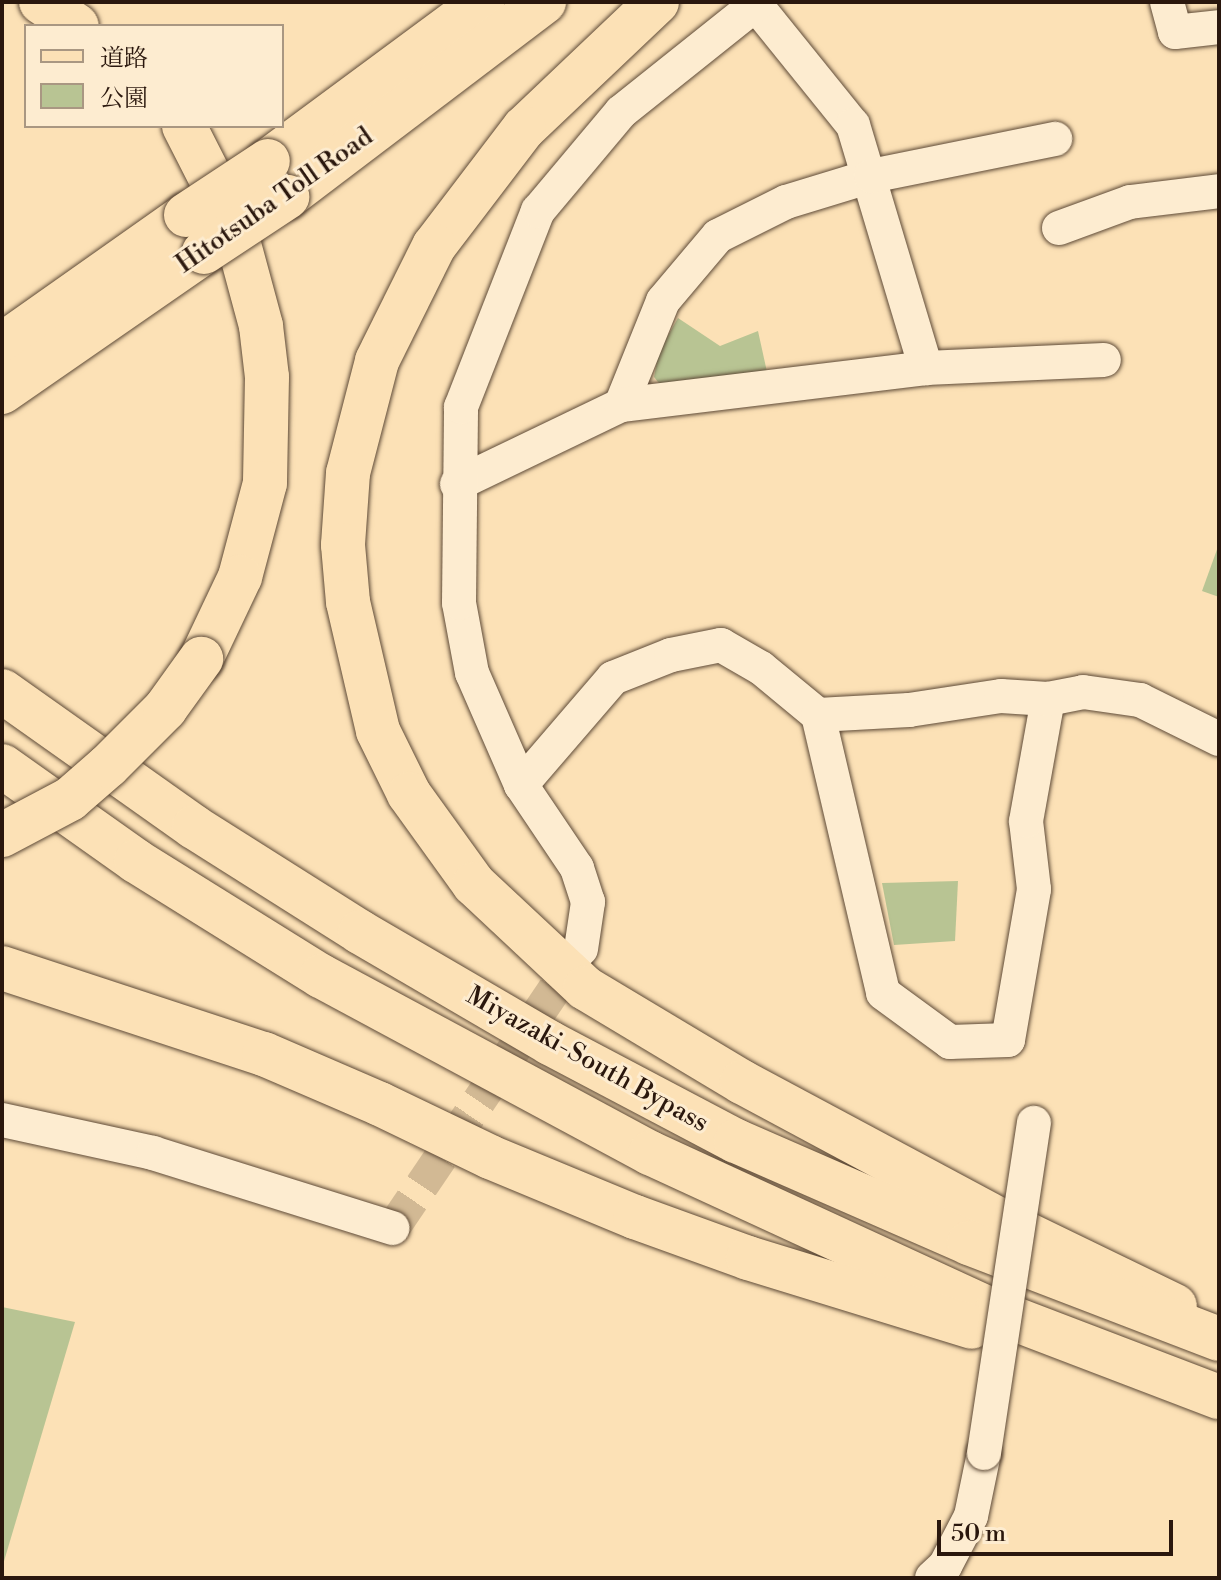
<!DOCTYPE html>
<html>
<head>
<meta charset="utf-8">
<style>
	body { margin:0 }
	#map { position:relative; width:1221px; height:1580px; overflow:hidden; background:#fce1b6; font-family:"Libre Bodoni","Noto Serif JP",serif }
	div>[style] { position:absolute }
	.green>* { inset:0; background:#b8c493 }
	.minor-tunnel>* { height:34px; margin-top:-17px; transform-origin:0; background:repeating-linear-gradient(90deg,#d2b994 0 34px,transparent 0 51px) }
	.roads { filter:drop-shadow(0 0 2px #5e4a37) drop-shadow(0 0 2px #5e4a37) }
	.minor>* { height:34px; margin:-17px; padding:0 17px; transform-origin:17px; border-radius:17px; background:#fdecd0 }
	.major>* { height:44px; margin:-22px; padding:0 22px; transform-origin:22px; border-radius:22px; background:#fce1b6 }
	.highway>* { height:44px; margin:-22px; padding:0 22px; transform-origin:22px; border-radius:22px; background:#fce1b6 }
	.bridges { filter:drop-shadow(0 0 2px #5e4a37) drop-shadow(0 0 2px #5e4a37) }
	.minor-bridge>* { height:34px; margin:-17px; padding:0 17px; transform-origin:17px; border-radius:17px; background:#fdecd0 }
	.major-bridge>* { height:44px; margin:-22px; padding:0 22px; transform-origin:22px; border-radius:22px; background:#fce1b6 }
	.highway-bridge>* { height:44px; margin:-22px; padding:0 22px; transform-origin:22px; border-radius:22px; background:#fce1b6 }
	span { translate:-50% -50%; white-space:nowrap; text-align:center; line-height:1.15; -webkit-text-stroke:6px #fdecd0; paint-order:stroke }
	.street-label { font-size:26px; color:#2a170d }
	.frame { position:absolute; inset:0; border:4px solid #2a170d; pointer-events:none }
	.legend { position:absolute; left:24px; top:24px; width:260px; height:104px; box-sizing:border-box; background:#fdecd0; border:2px solid #a99782; margin:0; padding:10px 14px; list-style:none; font-size:24px; color:#2a170d }
	.legend li { display:flex; align-items:center; gap:16px; height:40px }
	.legend b { width:40px; border:2px solid #a99782 }
	.scale { position:absolute; left:937px; top:1520px; width:236px; height:36px; box-sizing:border-box; border:4px solid #2a170d; border-top:0; padding-left:10px; font-size:24px; line-height:28px; white-space:nowrap; color:#2a170d; -webkit-text-stroke:6px #fdecd0; paint-order:stroke }
</style>
</head>
<body>
<div id="map">
	<div class="green">
		<i style="clip-path:polygon(678px 318px,720px 346px,758px 331px,769px 381px,667px 393px,654px 377px,659px 351px)"></i>
		<i style="clip-path:polygon(1219px 544px,1219px 597px,1202px 591px)"></i>
		<i style="clip-path:polygon(958px 881px,955px 941px,894px 945px,882px 883px)"></i>
		<i style="clip-path:polygon(2px 1307px,75px 1322px,2px 1568px)"></i>
	</div>
	<div class="minor-tunnel">
		<i style="left:393px;top:1228px;width:332px;rotate:-55.9deg"></i>
	</div>
	<div class="roads">
		<div class="minor">
			<i style="left:1167px;top:2px;width:31px;rotate:75deg"></i>
			<i style="left:1175px;top:32px;width:44px;rotate:-6.5deg"></i>
			<i style="left:756px;top:5px;width:154px;rotate:51.1deg"></i>
			<i style="left:853px;top:125px;width:254px;rotate:73.3deg"></i>
			<i style="left:1059px;top:228px;width:76px;rotate:-20.1deg"></i>
			<i style="left:1130px;top:202px;width:90px;rotate:-7deg"></i>
			<i style="left:621px;top:405px;width:112px;rotate:-68deg"></i>
			<i style="left:663px;top:301px;width:85px;rotate:-49.8deg"></i>
			<i style="left:718px;top:236px;width:76px;rotate:-26.6deg"></i>
			<i style="left:786px;top:202px;width:89px;rotate:-17deg"></i>
			<i style="left:871px;top:176px;width:188px;rotate:-11.4deg"></i>
			<i style="left:457px;top:484px;width:182px;rotate:-25.7deg"></i>
			<i style="left:621px;top:405px;width:307px;rotate:-6.9deg"></i>
			<i style="left:926px;top:368px;width:178px;rotate:-2.6deg"></i>
			<i style="left:818px;top:715px;width:285px;rotate:76.8deg"></i>
			<i style="left:883px;top:993px;width:83px;rotate:36.2deg"></i>
			<i style="left:950px;top:1042px;width:58px;rotate:-2deg"></i>
			<i style="left:1008px;top:1040px;width:153px;rotate:-80.2deg"></i>
			<i style="left:1034px;top:889px;width:68px;rotate:-96.7deg"></i>
			<i style="left:1026px;top:821px;width:124px;rotate:-79.8deg"></i>
			<i style="left:521px;top:785px;width:141px;rotate:-49.3deg"></i>
			<i style="left:613px;top:678px;width:62px;rotate:-21.6deg"></i>
			<i style="left:671px;top:655px;width:51px;rotate:-11.3deg"></i>
			<i style="left:721px;top:645px;width:46px;rotate:29.9deg"></i>
			<i style="left:761px;top:668px;width:74px;rotate:39.5deg"></i>
			<i style="left:818px;top:715px;width:91px;rotate:-3.1deg"></i>
			<i style="left:909px;top:710px;width:93px;rotate:-8.7deg"></i>
			<i style="left:1001px;top:696px;width:47px;rotate:3.7deg"></i>
			<i style="left:1048px;top:699px;width:36px;rotate:-11deg"></i>
			<i style="left:1083px;top:692px;width:58px;rotate:8deg"></i>
			<i style="left:1140px;top:700px;width:88px;rotate:26.3deg"></i>
			<i style="left:581px;top:949px;width:48px;rotate:-81.5deg"></i>
			<i style="left:588px;top:902px;width:36px;rotate:-108deg"></i>
			<i style="left:577px;top:868px;width:100px;rotate:-124deg"></i>
			<i style="left:521px;top:785px;width:122px;rotate:-113.6deg"></i>
			<i style="left:472px;top:673px;width:71px;rotate:-100.5deg"></i>
			<i style="left:459px;top:603px;width:196px;rotate:-89.4deg"></i>
			<i style="left:461px;top:407px;width:211px;rotate:-68.6deg"></i>
			<i style="left:538px;top:211px;width:129px;rotate:-50deg"></i>
			<i style="left:621px;top:112px;width:176px;rotate:-38.6deg"></i>
			<i style="left:2px;top:1120px;width:155px;rotate:12.3deg"></i>
			<i style="left:153px;top:1153px;width:251px;rotate:17.4deg"></i>
			<i style="left:932px;top:1578px;width:18px;rotate:-43deg"></i>
			<i style="left:945px;top:1566px;width:56px;rotate:-62.5deg"></i>
			<i style="left:971px;top:1516px;width:64px;rotate:-78.3deg"></i>
		</div>
		<div class="major">
			<i style="left:657px;top:2px;width:183px;rotate:136.5deg"></i>
			<i style="left:524px;top:128px;width:148px;rotate:127.3deg"></i>
			<i style="left:434px;top:246px;width:128px;rotate:116.4deg"></i>
			<i style="left:377px;top:361px;width:116px;rotate:104.5deg"></i>
			<i style="left:348px;top:473px;width:72px;rotate:94deg"></i>
			<i style="left:343px;top:545px;width:57px;rotate:85deg"></i>
			<i style="left:348px;top:602px;width:132px;rotate:76.9deg"></i>
			<i style="left:378px;top:731px;width:70px;rotate:63.8deg"></i>
			<i style="left:409px;top:794px;width:111px;rotate:54.2deg"></i>
			<i style="left:474px;top:884px;width:152px;rotate:43.1deg"></i>
			<i style="left:585px;top:988px;width:183px;rotate:30.9deg"></i>
			<i style="left:742px;top:1082px;width:315px;rotate:28.2deg"></i>
			<i style="left:1020px;top:1231px;width:172px;rotate:25.8deg"></i>
			<i style="left:268px;top:161px;width:267px;rotate:-36.5deg"></i>
		</div>
		<div class="highway">
			<i style="left:41px;top:2px;width:43px;rotate:33.7deg"></i>
			<i style="left:184px;top:126px;width:108px;rotate:63deg"></i>
			<i style="left:233px;top:222px;width:108px;rotate:74.9deg"></i>
			<i style="left:261px;top:326px;width:51px;rotate:83.3deg"></i>
			<i style="left:267px;top:377px;width:106px;rotate:91.1deg"></i>
			<i style="left:265px;top:483px;width:97px;rotate:104.9deg"></i>
			<i style="left:240px;top:577px;width:91px;rotate:115.4deg"></i>
			<i style="left:287px;top:197px;width:323px;rotate:-37.2deg"></i>
			<i style="left:2px;top:345px;width:225px;rotate:-35.2deg"></i>
			<i style="left:2px;top:392px;width:246px;rotate:-34.7deg"></i>
			<i style="left:2px;top:691px;width:235px;rotate:35.3deg"></i>
			<i style="left:194px;top:827px;width:196px;rotate:32.3deg"></i>
			<i style="left:360px;top:932px;width:220px;rotate:30.3deg"></i>
			<i style="left:550px;top:1043px;width:210px;rotate:27.8deg"></i>
			<i style="left:736px;top:1141px;width:254px;rotate:23.6deg"></i>
			<i style="left:969px;top:1243px;width:268px;rotate:21deg"></i>
			<i style="left:2px;top:766px;width:164px;rotate:35.3deg"></i>
			<i style="left:136px;top:861px;width:218px;rotate:31.9deg"></i>
			<i style="left:321px;top:976px;width:374px;rotate:28.3deg"></i>
			<i style="left:650px;top:1153px;width:381px;rotate:24.7deg"></i>
			<i style="left:996px;top:1312px;width:239px;rotate:20.9deg"></i>
			<i style="left:2px;top:968px;width:276px;rotate:18.2deg"></i>
			<i style="left:264px;top:1054px;width:126px;rotate:23.3deg"></i>
			<i style="left:380px;top:1104px;width:122px;rotate:25.7deg"></i>
			<i style="left:490px;top:1157px;width:157px;rotate:22.5deg"></i>
			<i style="left:635px;top:1217px;width:120px;rotate:19.9deg"></i>
			<i style="left:748px;top:1258px;width:234px;rotate:17.1deg"></i>
		</div>
	</div>
	<div class="bridges">
		<div class="minor-bridge">
			<i style="left:984px;top:1453px;width:334px;rotate:-81.4deg"></i>
		</div>
		<div class="major-bridge">
			<i style="left:186px;top:215px;width:98px;rotate:-33.4deg"></i>
		</div>
		<div class="highway-bridge">
			<i style="left:204px;top:252px;width:100px;rotate:-33.5deg"></i>
			<i style="left:2px;top:835px;width:77px;rotate:-27.9deg"></i>
			<i style="left:70px;top:799px;width:50px;rotate:-41deg"></i>
			<i style="left:108px;top:766px;width:81px;rotate:-45deg"></i>
			<i style="left:165px;top:709px;width:62px;rotate:-54.2deg"></i>
		</div>
	</div>
	<div class="street-label">
		<span style="left:275px;top:201px;rotate:-35deg">Hitotsuba Toll Road</span>
		<span style="left:587px;top:1060px;rotate:29deg">Miyazaki-South Bypass</span>
	</div>
	<div class="frame"></div>
	<ul class="legend">
	<li><b style="height:10px;background:#fce1b6"></b>道路</li>
	<li><b style="height:22px;background:#b8c493"></b>公園</li>
	</ul>
	<div class="scale">50 m</div>
</div>
</body>
</html>
